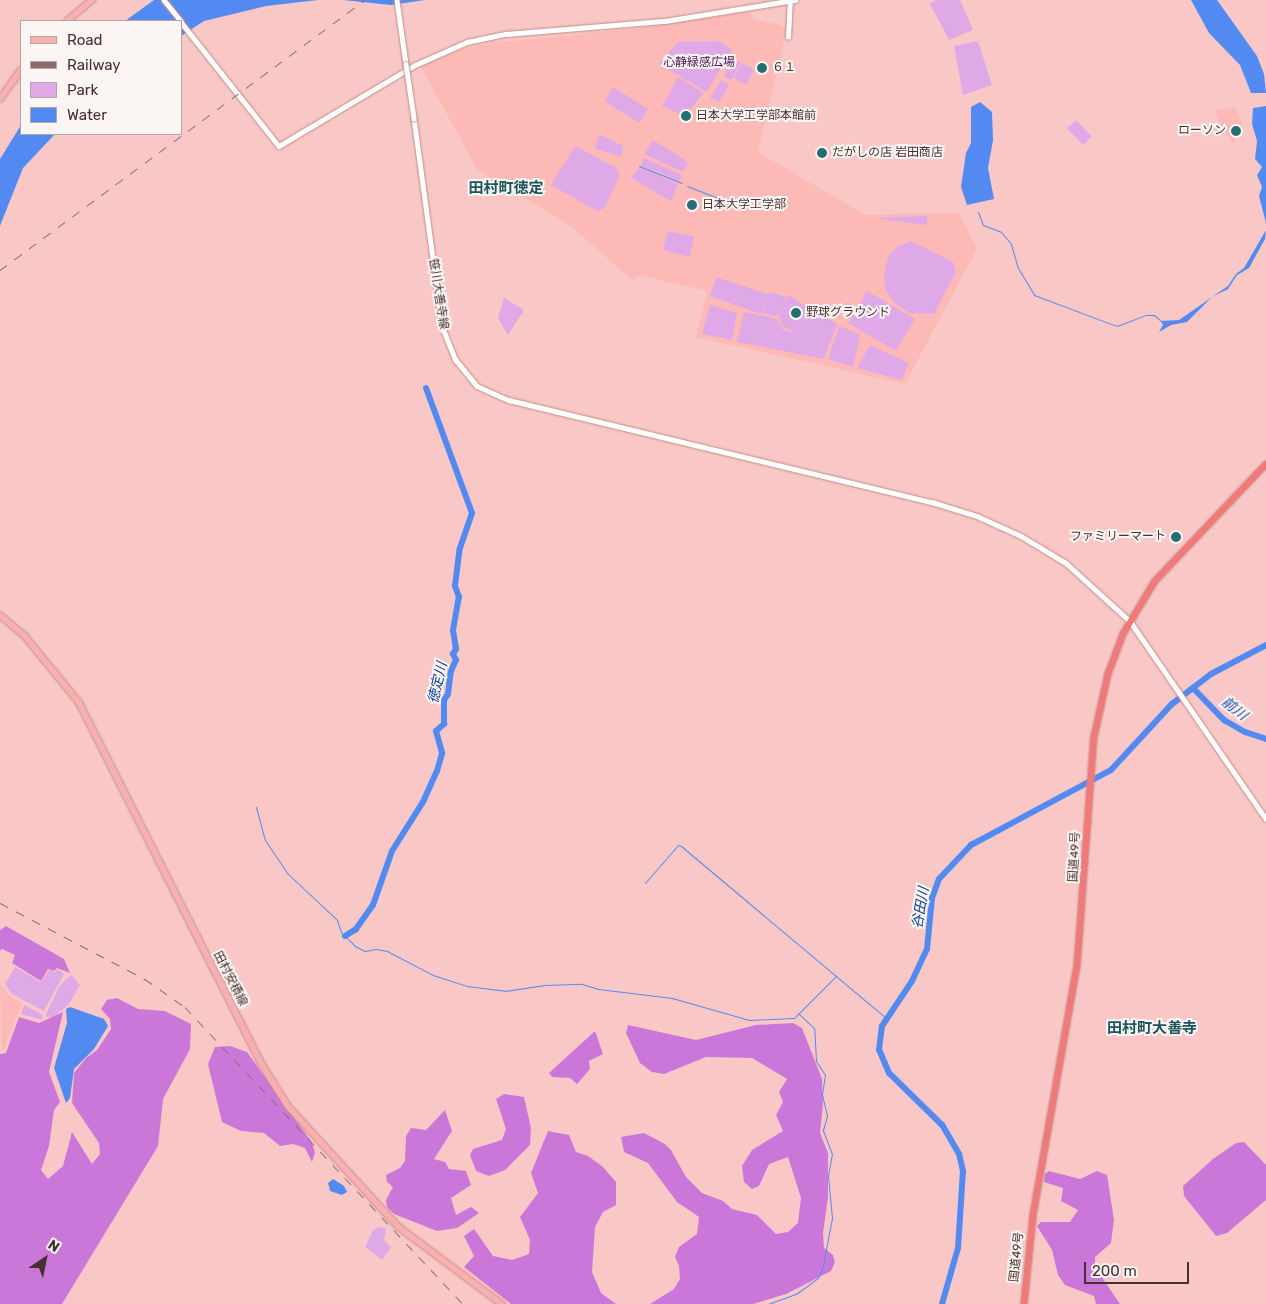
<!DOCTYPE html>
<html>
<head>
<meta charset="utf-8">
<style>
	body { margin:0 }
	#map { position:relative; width:1266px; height:1304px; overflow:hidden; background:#f9c8c6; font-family:Rubik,"Noto Sans JP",sans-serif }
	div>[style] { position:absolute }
	.built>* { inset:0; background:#fdb9b6 }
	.green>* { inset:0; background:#dfa9e8 }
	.forest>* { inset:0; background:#cb77da }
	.water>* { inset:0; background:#538af1 }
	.stream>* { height:1px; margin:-0.5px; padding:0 0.5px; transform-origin:0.5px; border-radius:0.5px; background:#538af1 }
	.river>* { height:6px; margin:-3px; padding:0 3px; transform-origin:3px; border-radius:3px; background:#538af1 }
	.roads { filter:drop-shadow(0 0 1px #c58d8a) drop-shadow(0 0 1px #c58d8a) }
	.minor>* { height:4.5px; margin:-2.25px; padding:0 2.25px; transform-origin:2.25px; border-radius:2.25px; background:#fff }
	.major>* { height:5.5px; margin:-2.75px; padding:0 2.75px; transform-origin:2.75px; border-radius:2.75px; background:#f7afaf }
	.highway>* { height:6px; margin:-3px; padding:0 3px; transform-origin:3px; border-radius:3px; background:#f27979 }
	.rail>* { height:1px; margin-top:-0.5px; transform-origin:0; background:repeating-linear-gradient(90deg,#8d6b6a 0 9px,transparent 0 18px) }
	.bridges { filter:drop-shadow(0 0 1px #c58d8a) drop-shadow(0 0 1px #c58d8a) }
	.minor-bridge>* { height:4.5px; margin:-2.25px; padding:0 2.25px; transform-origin:2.25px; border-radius:2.25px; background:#fff }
	.dots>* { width:14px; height:14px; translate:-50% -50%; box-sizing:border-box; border:2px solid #fbf5f4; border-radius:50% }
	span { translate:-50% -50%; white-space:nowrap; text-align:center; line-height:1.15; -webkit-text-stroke:4px #fbf5f4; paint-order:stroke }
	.park-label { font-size:12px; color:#491352 }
	.poi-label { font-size:12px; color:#483030 }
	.left { translate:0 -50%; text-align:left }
	.right { translate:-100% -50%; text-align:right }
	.street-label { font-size:12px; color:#483030 }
	.water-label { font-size:14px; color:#0f3f99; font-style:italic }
	.quarter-label { font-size:15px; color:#1b565a; font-weight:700 }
	.legend { position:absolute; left:20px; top:20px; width:162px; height:115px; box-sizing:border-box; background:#fbf5f4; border:1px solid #b3a6a6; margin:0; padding:6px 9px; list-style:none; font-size:15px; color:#483030 }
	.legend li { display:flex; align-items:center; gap:10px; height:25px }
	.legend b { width:25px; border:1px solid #b3a6a6 }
	.north { position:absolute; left:20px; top:1234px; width:50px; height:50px; -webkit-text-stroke:4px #fbf5f4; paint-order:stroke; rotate:34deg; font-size:14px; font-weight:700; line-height:20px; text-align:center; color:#483030 }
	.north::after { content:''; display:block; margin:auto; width:18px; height:22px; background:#483030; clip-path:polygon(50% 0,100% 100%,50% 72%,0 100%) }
	.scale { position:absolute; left:1084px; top:1262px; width:105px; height:22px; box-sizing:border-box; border:2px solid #483030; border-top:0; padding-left:6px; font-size:15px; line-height:18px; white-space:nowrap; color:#483030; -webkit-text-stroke:4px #fbf5f4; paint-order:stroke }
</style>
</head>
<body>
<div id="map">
	<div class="built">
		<i style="clip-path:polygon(748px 10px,753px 18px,769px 24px,774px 22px,787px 29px,758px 152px,865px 215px,959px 213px,977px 249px,905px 384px,696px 337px,707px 291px,640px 275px,632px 280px,571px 226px,477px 169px,421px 67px,465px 48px,494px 43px,641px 28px)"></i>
		<i style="clip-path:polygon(1235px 107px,1242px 120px,1243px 131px,1233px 144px,1215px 114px,1216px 111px)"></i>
		<i style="clip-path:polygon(0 984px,9px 995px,22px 1004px,2px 1053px)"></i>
	</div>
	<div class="green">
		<i style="clip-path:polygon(936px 0,960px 0,973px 30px,949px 40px,930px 4px)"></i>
		<i style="clip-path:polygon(719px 41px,732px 49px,707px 92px,659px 64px,678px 42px)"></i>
		<i style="clip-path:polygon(978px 41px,992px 85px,963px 95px,954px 46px)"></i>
		<i style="clip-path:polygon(732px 59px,741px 63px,731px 80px,724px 76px)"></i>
		<i style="clip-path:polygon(742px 63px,754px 70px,746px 85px,734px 78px)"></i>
		<i style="clip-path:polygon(678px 77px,704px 93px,684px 116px,662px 106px)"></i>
		<i style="clip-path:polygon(721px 80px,729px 85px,719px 102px,710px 98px)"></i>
		<i style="clip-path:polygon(613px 87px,648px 109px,640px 123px,605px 102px)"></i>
		<i style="clip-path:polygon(1076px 120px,1092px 137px,1083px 145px,1067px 128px)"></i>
		<i style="clip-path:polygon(599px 134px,623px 146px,621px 157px,595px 148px)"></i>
		<i style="clip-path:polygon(653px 140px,688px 162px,683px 172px,644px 154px)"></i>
		<i style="clip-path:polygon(575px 146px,615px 167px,620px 174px,605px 208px,597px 211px,551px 185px)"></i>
		<i style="clip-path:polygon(644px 158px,682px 175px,680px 181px,641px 166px)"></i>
		<i style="clip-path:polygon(640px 167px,678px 184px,671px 201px,631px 178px)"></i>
		<i style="clip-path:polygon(927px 216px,927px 225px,874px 218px)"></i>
		<i style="clip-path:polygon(668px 231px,694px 237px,690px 257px,663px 250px)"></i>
		<i style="clip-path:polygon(911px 241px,953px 262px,956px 271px,934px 314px,909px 313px,894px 303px,885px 288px,884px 275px,888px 257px,897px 247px)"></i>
		<i style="clip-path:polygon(716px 277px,768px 294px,761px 314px,710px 296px)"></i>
		<i style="clip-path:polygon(867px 291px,915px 319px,896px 351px,848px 323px)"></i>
		<i style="clip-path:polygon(769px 292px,787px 297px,776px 316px,762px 313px)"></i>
		<i style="clip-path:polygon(789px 295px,814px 312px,813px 316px,816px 312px,837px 324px,824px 359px,737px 342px,744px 312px,777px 319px,783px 330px,794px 332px,782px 326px,778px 314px)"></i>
		<i style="clip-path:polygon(504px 298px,524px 310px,508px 335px,498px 318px)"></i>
		<i style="clip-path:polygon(710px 305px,737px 313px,732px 340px,702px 334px)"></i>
		<i style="clip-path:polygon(839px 326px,860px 334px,853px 367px,828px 359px)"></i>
		<i style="clip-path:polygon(870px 345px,909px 363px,902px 380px,857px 368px)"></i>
		<i style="clip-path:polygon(15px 967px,41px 982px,49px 970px,55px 972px,58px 969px,64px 974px,44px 1011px,12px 994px,5px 984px)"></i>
		<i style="clip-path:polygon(71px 975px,80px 985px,69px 1004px,53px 1018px,45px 1016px,60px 985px)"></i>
		<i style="clip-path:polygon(24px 1005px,43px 1015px,42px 1020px,21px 1014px)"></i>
		<i style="clip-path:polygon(379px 1227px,386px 1228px,384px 1240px,391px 1247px,382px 1260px,365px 1247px,373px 1230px)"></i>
	</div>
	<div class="forest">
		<i style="clip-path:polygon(6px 926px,64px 959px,70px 973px,57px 968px,54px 971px,48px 969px,41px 981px,12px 963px,15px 955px,2px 949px,0 951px,0 930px)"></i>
		<i style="clip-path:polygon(117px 998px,138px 1009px,165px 1011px,191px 1024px,190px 1049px,163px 1099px,158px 1146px,62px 1304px,0 1304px,0 1054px,6px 1053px,19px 1017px,39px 1023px,63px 1012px,49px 1072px,60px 1102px,54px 1110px,49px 1146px,41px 1170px,48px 1179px,63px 1166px,72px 1132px,92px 1164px,100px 1154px,99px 1143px,72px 1103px,74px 1073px,86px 1058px,97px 1050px,111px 1029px,110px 1019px,101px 1009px,107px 1000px)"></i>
		<i style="clip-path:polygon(793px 1023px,802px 1028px,822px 1079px,823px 1104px,820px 1133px,828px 1153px,828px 1197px,823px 1233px,824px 1248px,833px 1255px,835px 1262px,831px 1271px,786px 1294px,753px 1304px,650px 1304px,674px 1289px,680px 1279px,679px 1266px,675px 1257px,679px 1247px,697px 1234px,699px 1217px,677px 1202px,648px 1163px,624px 1152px,621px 1137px,644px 1133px,665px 1144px,671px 1150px,686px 1177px,702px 1193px,723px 1201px,732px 1209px,757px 1215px,776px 1234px,788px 1232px,798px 1223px,801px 1198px,788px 1157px,769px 1164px,759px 1186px,752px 1189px,744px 1182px,742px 1166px,752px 1150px,783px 1131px,776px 1115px,783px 1102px,779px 1092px,787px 1079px,752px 1058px,706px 1057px,664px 1074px,652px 1072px,640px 1063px,626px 1033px,628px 1025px,696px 1040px,756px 1025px)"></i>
		<i style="clip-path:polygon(595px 1031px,603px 1054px,589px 1061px,590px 1069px,577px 1084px,570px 1078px,552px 1077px,549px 1073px)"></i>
		<i style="clip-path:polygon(230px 1046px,247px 1052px,311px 1141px,315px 1152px,312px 1162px,305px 1148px,293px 1144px,280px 1146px,264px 1133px,241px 1131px,222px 1122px,208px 1064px,215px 1047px)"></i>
		<i style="clip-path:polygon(504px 1094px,524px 1097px,531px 1128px,530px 1145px,505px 1170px,489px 1176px,476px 1171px,470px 1155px,473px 1149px,502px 1140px,506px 1129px,496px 1099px)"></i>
		<i style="clip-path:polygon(445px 1110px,452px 1131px,434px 1159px,445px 1162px,449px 1169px,466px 1171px,471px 1185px,451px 1198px,456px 1215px,471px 1207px,479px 1213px,457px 1228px,437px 1231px,394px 1214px,387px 1207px,386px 1200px,393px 1187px,387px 1182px,386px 1175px,400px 1168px,405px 1161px,406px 1136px,411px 1128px,426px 1130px)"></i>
		<i style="clip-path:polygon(548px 1131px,569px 1135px,576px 1152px,588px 1156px,603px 1167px,616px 1182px,616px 1205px,603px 1212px,595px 1227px,592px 1272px,601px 1293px,616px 1304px,511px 1304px,464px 1267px,474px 1256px,464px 1236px,474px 1229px,493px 1256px,512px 1260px,529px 1254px,530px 1240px,520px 1217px,538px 1193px,531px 1173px)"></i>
		<i style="clip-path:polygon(1244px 1142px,1266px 1165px,1266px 1200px,1227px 1233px,1216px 1236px,1184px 1196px,1183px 1186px,1213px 1159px,1236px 1143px)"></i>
		<i style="clip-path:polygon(1049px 1171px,1080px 1179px,1097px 1171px,1107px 1175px,1114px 1220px,1112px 1235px,1111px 1243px,1095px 1257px,1095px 1267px,1120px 1304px,1096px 1304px,1094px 1296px,1065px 1285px,1058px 1275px,1052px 1250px,1037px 1226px,1041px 1222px,1070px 1222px,1078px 1210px,1061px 1201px,1063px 1188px,1044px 1182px,1045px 1174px)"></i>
	</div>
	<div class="water">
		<i style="clip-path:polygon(154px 0,318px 0,266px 6px,204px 21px,181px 36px,181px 21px,125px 21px)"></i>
		<i style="clip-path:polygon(343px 0,425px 0,391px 5px)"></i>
		<i style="clip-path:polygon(1191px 0,1217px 0,1257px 56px,1264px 74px,1266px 93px,1251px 93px,1240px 65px,1209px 33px)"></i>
		<i style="clip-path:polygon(980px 102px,992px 112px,993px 140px,988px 168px,994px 199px,967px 205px,961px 187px,966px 153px,971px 143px,971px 107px)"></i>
		<i style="clip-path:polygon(1266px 106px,1266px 223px,1259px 196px,1262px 187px,1257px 175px,1262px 167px,1255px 159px,1257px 141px,1252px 124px,1253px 108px)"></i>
		<i style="clip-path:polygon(21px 125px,21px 134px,55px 134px,23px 168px,0 226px,0 159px)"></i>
		<i style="clip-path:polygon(1266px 230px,1265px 239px,1249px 268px,1237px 275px,1228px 289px,1212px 297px,1187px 322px,1171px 325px,1159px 332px,1163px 325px,1161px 321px,1179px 320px,1228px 286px,1236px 274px,1244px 268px)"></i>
		<i style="clip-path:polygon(70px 1007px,104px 1019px,108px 1026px,94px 1049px,74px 1069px,70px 1098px,66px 1103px,54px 1068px,67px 1023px,66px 1009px)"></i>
		<i style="clip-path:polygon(333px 1179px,344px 1186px,347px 1192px,342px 1195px,330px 1191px,328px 1183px)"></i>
	</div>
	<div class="stream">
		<i style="left:639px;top:166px;width:46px;rotate:21.6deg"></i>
		<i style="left:687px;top:186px;width:44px;rotate:21.3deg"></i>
		<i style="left:978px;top:212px;width:14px;rotate:69deg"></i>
		<i style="left:983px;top:225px;width:19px;rotate:21deg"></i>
		<i style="left:1001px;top:232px;width:16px;rotate:50deg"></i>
		<i style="left:1011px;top:244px;width:25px;rotate:74deg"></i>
		<i style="left:1018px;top:268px;width:31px;rotate:59deg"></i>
		<i style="left:1034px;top:295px;width:82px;rotate:20.6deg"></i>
		<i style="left:1111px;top:324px;width:6px;rotate:18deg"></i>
		<i style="left:1117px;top:326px;width:31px;rotate:-21deg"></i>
		<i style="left:1146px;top:315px;width:8px"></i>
		<i style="left:1154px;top:315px;width:9px;rotate:41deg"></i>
		<i style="left:256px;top:807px;width:34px;rotate:75deg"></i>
		<i style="left:265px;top:840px;width:40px;rotate:56deg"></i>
		<i style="left:287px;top:873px;width:69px;rotate:43.2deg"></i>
		<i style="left:337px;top:920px;width:13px;rotate:72deg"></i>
		<i style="left:341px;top:932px;width:20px;rotate:45deg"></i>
		<i style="left:355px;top:946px;width:11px;rotate:27deg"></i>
		<i style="left:365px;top:951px;width:11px;rotate:-10deg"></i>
		<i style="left:376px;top:949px;width:11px;rotate:10deg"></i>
		<i style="left:387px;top:951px;width:52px;rotate:27.6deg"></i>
		<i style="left:433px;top:975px;width:36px;rotate:18deg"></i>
		<i style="left:467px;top:986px;width:38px;rotate:7deg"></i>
		<i style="left:505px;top:991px;width:40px;rotate:-8.5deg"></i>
		<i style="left:545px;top:985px;width:37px;rotate:-2deg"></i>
		<i style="left:582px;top:984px;width:17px;rotate:17deg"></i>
		<i style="left:598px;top:989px;width:75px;rotate:6.9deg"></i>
		<i style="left:672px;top:998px;width:80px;rotate:15.9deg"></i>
		<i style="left:749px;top:1020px;width:45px;rotate:-2.5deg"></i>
		<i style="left:794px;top:1018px;width:59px;rotate:-45deg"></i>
		<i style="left:645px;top:883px;width:50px;rotate:-49deg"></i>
		<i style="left:678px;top:845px;width:3px;rotate:18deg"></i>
		<i style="left:681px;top:846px;width:268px;rotate:40deg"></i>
		<i style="left:768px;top:1304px;width:30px;rotate:-20deg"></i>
		<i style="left:796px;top:1294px;width:26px;rotate:-36deg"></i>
		<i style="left:817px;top:1279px;width:10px;rotate:-61deg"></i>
		<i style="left:822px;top:1270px;width:53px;rotate:-79.1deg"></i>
		<i style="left:832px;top:1218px;width:42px;rotate:-95.4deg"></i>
		<i style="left:828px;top:1176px;width:22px;rotate:-80deg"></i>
		<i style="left:832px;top:1154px;width:26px;rotate:-111deg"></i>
		<i style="left:823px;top:1130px;width:15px;rotate:-74deg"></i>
		<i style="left:827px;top:1116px;width:23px;rotate:-103deg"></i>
		<i style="left:822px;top:1094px;width:19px;rotate:-81deg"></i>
		<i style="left:825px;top:1075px;width:17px;rotate:-123deg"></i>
		<i style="left:816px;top:1061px;width:33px;rotate:-93deg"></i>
		<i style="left:814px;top:1028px;width:21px;rotate:-137deg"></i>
	</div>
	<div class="river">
		<i style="left:1193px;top:688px;width:45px;rotate:45.9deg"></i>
		<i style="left:1224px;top:720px;width:24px;rotate:30deg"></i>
		<i style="left:1245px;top:732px;width:22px;rotate:18deg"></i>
		<i style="left:345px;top:936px;width:13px;rotate:-32deg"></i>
		<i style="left:356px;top:929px;width:29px;rotate:-55deg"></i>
		<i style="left:373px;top:905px;width:57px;rotate:-70.6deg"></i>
		<i style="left:392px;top:851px;width:58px;rotate:-57.7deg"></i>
		<i style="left:423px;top:802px;width:34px;rotate:-66deg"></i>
		<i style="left:437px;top:771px;width:19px;rotate:-74deg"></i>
		<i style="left:442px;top:753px;width:23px;rotate:-105deg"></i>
		<i style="left:436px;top:731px;width:11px;rotate:-41deg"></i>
		<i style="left:444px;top:724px;width:24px;rotate:-90deg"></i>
		<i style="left:444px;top:700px;width:7px;rotate:-56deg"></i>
		<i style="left:448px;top:694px;width:23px;rotate:-83deg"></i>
		<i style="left:451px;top:671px;width:12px;rotate:-66deg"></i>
		<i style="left:456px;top:660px;width:7px;rotate:-117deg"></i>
		<i style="left:453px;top:654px;width:6px;rotate:-59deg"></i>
		<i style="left:456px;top:649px;width:19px;rotate:-99deg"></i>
		<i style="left:453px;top:630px;width:34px;rotate:-80deg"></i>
		<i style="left:459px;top:597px;width:12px;rotate:-110deg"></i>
		<i style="left:455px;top:586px;width:38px;rotate:-83deg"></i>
		<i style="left:460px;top:548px;width:37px;rotate:-71deg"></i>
		<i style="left:472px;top:513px;width:133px;rotate:-110.2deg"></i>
		<i style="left:942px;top:1304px;width:58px;rotate:-74.1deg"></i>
		<i style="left:958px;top:1248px;width:77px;rotate:-86.3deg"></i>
		<i style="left:963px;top:1171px;width:17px;rotate:-103deg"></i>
		<i style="left:959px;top:1154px;width:34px;rotate:-120deg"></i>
		<i style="left:942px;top:1125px;width:74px;rotate:-135.5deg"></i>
		<i style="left:889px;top:1073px;width:25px;rotate:-113deg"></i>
		<i style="left:879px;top:1050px;width:24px;rotate:-83deg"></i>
		<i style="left:882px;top:1026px;width:54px;rotate:-56.3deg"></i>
		<i style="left:912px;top:981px;width:35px;rotate:-65deg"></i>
		<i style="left:927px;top:949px;width:51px;rotate:-84.4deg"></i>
		<i style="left:932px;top:898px;width:20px;rotate:-70deg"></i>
		<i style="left:939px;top:879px;width:47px;rotate:-46.7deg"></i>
		<i style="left:971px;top:845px;width:159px;rotate:-28.2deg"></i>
		<i style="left:1111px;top:770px;width:90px;rotate:-47.3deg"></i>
		<i style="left:1172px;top:704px;width:49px;rotate:-37.6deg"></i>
		<i style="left:1211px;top:674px;width:62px;rotate:-27.8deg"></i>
	</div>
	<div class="roads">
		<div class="minor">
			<i style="left:164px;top:0;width:27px;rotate:51deg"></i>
			<i style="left:397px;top:0;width:65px;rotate:82deg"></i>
			<i style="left:181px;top:22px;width:158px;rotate:51.7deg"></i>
			<i style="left:279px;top:146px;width:158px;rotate:-30.8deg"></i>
			<i style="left:415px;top:65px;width:57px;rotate:-23.9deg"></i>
			<i style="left:467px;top:42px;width:40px;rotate:-12deg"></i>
			<i style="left:506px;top:34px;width:160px;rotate:-4.7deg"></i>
			<i style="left:665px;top:21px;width:132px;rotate:-9.2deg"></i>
			<i style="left:788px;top:37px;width:36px;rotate:-87deg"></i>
			<i style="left:414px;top:118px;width:210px;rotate:82.3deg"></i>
			<i style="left:442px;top:326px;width:37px;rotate:68deg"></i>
			<i style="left:456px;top:360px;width:33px;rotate:51deg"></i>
			<i style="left:477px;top:386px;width:35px;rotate:24deg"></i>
			<i style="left:509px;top:400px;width:435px;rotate:13.6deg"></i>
			<i style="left:932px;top:502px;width:47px;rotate:17.3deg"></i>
			<i style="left:977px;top:516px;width:48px;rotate:24.4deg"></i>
			<i style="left:1021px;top:536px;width:52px;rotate:31deg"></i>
			<i style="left:1066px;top:563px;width:86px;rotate:42.2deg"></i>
			<i style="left:1130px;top:621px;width:240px;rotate:55.5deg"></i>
		</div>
		<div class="major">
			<i style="left:67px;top:21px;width:33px;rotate:-40deg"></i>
			<i style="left:0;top:99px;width:36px;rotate:-54deg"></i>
			<i style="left:0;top:615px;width:33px;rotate:40deg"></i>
			<i style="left:25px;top:636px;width:85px;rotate:50.7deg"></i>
			<i style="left:79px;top:702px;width:406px;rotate:63.2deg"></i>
			<i style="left:262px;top:1064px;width:49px;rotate:58.2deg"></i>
			<i style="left:288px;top:1106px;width:164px;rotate:47.5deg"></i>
			<i style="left:399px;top:1227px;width:129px;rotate:36.8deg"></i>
		</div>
		<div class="highway">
			<i style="left:1024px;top:1304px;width:89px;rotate:-84.2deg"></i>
			<i style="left:1033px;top:1215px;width:253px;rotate:-80deg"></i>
			<i style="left:1077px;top:966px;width:230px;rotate:-85.8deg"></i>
			<i style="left:1094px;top:737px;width:65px;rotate:-77.5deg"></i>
			<i style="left:1108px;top:674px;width:43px;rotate:-69.4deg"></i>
			<i style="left:1123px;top:634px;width:62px;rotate:-58.9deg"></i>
			<i style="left:1155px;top:581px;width:161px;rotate:-46.5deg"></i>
		</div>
	</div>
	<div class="rail">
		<i style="left:0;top:270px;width:454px;rotate:-36.5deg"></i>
		<i style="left:0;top:903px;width:164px;rotate:27.7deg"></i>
		<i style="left:145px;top:979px;width:49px;rotate:35deg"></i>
		<i style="left:185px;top:1007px;width:407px;rotate:46.9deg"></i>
	</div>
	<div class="bridges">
		<div class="minor-bridge">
			<i style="left:406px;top:64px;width:55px;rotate:81.6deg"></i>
		</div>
	</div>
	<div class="dots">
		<i style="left:762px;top:68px;background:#246f74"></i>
		<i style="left:686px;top:116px;background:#246f74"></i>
		<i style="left:1236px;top:131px;background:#246f74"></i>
		<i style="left:822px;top:153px;background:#246f74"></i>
		<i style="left:692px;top:205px;background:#246f74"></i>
		<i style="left:796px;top:313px;background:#246f74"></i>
		<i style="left:1176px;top:537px;background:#246f74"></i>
	</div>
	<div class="park-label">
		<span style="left:699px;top:63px">心静緑感広場</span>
	</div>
	<div class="poi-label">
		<span class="left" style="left:772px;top:68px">６１</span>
		<span class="left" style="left:696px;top:116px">日本大学工学部本館前</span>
		<span class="right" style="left:1226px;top:131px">ローソン</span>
		<span class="left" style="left:832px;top:153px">だがしの店 岩田商店</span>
		<span class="left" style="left:702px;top:205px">日本大学工学部</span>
		<span class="left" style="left:806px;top:313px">野球グラウンド</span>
		<span class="right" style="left:1166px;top:537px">ファミリーマート</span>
	</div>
	<div class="street-label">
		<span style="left:438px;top:294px;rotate:81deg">笹川大善寺線</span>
		<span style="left:1075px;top:857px;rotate:-87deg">国道49号</span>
		<span style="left:230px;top:979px;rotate:63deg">田村安積線</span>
		<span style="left:1017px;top:1257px;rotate:-84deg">国道49号</span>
	</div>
	<div class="water-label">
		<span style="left:438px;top:683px;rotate:-77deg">徳定川</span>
		<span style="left:1234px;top:709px;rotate:38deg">前川</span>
		<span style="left:921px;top:908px;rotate:-80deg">谷田川</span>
	</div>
	<div class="quarter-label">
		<span style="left:506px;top:189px">田村町徳定</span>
		<span style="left:1152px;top:1029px">田村町大善寺</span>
	</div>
	<ul class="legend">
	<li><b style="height:6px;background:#f7afaf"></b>Road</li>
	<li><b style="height:6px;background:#8d6b6a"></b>Railway</li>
	<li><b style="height:14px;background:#dfa9e8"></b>Park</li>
	<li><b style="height:14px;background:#538af1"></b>Water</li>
	</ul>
	<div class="north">N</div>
	<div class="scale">200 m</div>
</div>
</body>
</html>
